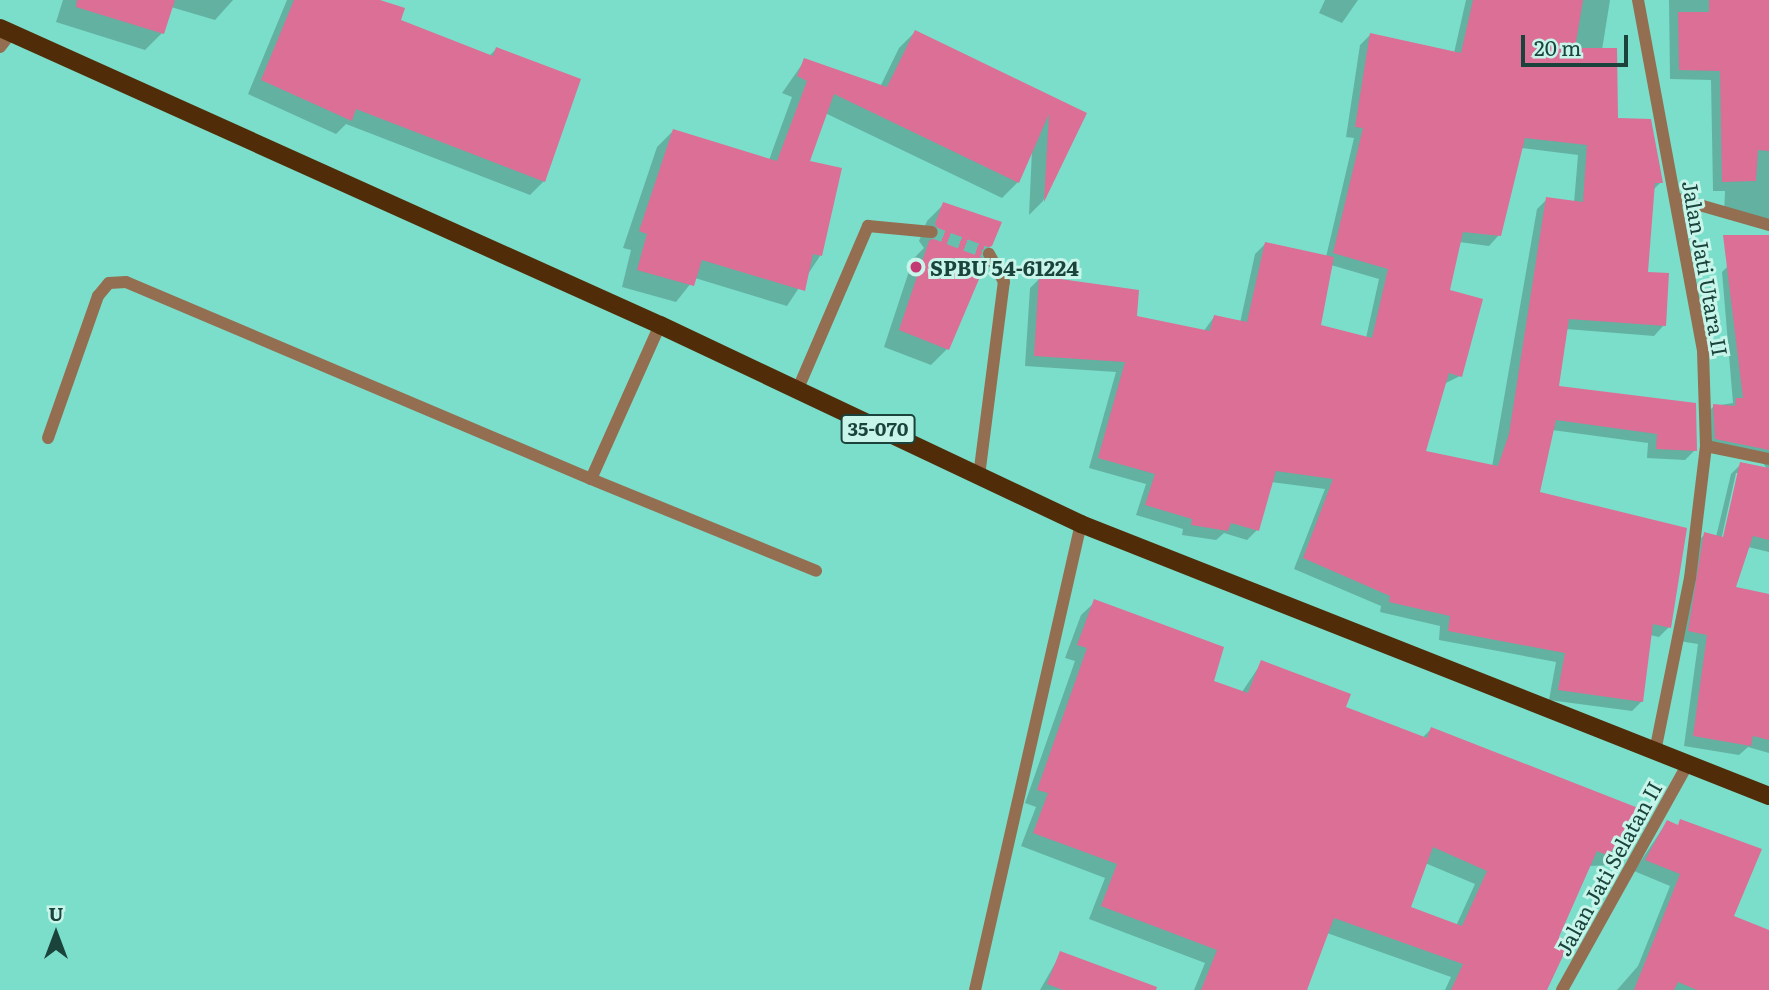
<!DOCTYPE html>
<html>
<head>
<meta charset="utf-8">
<style>
	body { margin:0 }
	#map { position:relative; width:1769px; height:990px; overflow:hidden; background:#7bdeca; font-family:Literata,serif }
	div>[style] { position:absolute }
	.shadow>* { inset:0; background:#0003 }
	.building>* { inset:0; background:#dc6f96 }
	.minor-tunnel>* { height:12px; margin-top:-6px; transform-origin:0; background:repeating-linear-gradient(90deg,#67bfad 0 12px,transparent 0 18px) }
	.minor>* { height:12px; margin:-6px; padding:0 6px; transform-origin:6px; border-radius:6px; background:#946e51 }
	.major>* { height:18px; margin:-9px; padding:0 9px; transform-origin:9px; border-radius:9px; background:#512c08 }
	.dots>* { width:19px; height:19px; translate:-50% -50%; box-sizing:border-box; border:4px solid #c7f5ea; border-radius:50% }
	span { translate:-50% -50%; white-space:nowrap; text-align:center; line-height:1.15; -webkit-text-stroke:6px #c7f5ea; paint-order:stroke }
	.shield-label span { padding:2px 5px; background:#c7f5ea; border:2px solid; border-radius:5px; -webkit-text-stroke-width:0 }
	.shield-label { font-size:19px; color:#19433b; font-weight:700 }
	.poi-label { font-size:21px; color:#19433b; font-weight:700 }
	.left { translate:0 -50%; text-align:left }
	.street-label { font-size:21px; color:#19433b }
	.north { position:absolute; left:21px; top:899px; width:70px; height:70px; -webkit-text-stroke:5px #c7f5ea; paint-order:stroke; rotate:0deg; font-size:19px; font-weight:700; line-height:28px; text-align:center; color:#19433b }
	.north::after { content:''; display:block; margin:auto; width:24px; height:32px; background:#19433b; clip-path:polygon(50% 0,100% 100%,50% 72%,0 100%) }
	.scale { position:absolute; left:1521px; top:35px; width:107px; height:32px; box-sizing:border-box; border:4px solid #19433b; border-top:0; padding-left:9px; font-size:21px; line-height:24px; white-space:nowrap; color:#19433b; -webkit-text-stroke:5px #c7f5ea; paint-order:stroke }
</style>
</head>
<body>
<div id="map">
	<div class="shadow">
		<i style="clip-path:polygon(63px 0,233px 0,215px 20px,171px 7px,162px 33px,145px 50px,56px 22px)"></i>
		<i style="clip-path:polygon(287px 0,375px 0,398px 21px,489px 56px,496px 49px,544px 181px,530px 195px,346px 124px,336px 134px,248px 94px)"></i>
		<i style="clip-path:polygon(1325px 0,1358px 0,1342px 23px,1319px 13px)"></i>
		<i style="clip-path:polygon(evenodd,1466px 0,1610px 0,1602px 50px,1617px 120px,1661px 182px,1652px 191px,1647px 274px,1664px 325px,1654px 336px,1566px 329px,1557px 388px,1695px 450px,1685px 460px,1647px 458px,1648px 443px,1552px 430px,1537px 493px,1669px 627px,1659px 637px,1650px 635px,1642px 701px,1632px 711px,1549px 700px,1556px 662px,1439px 640px,1440px 626px,1380px 612px,1381px 606px,1294px 569px,1325px 489px,1271px 482px,1257px 530px,1247px 540px,1224px 533px,1216px 540px,1182px 535px,1183px 529px,1136px 515px,1146px 484px,1089px 468px,1116px 372px,1025px 366px,1030px 288px,1040px 278px,1135px 317px,1203px 332px,1214px 317px,1240px 323px,1255px 254px,1265px 244px,1326px 257px,1354px 138px,1346px 137px,1360px 45px,1370px 35px,1454px 53px,1466px 0,1521px 148px,1578px 155px,1574px 203px,1547px 199px,1537px 209px,1492px 467px,1424px 452px,1444px 384px,1460px 376px,1448px 291px,1459px 242px,1489px 246px,1499px 235px,1521px 148px,1466px 0,1331px 265px,1379px 279px,1366px 338px,1318px 327px,1331px 265px)"></i>
		<i style="clip-path:polygon(1669px 0,1769px 0,1769px 223px,1724px 215px,1725px 191px,1713px 191px,1711px 80px,1670px 79px)"></i>
		<i style="clip-path:polygon(915px 32px,1085px 114px,1043px 201px,1029px 215px,1032px 150px,1018px 182px,1002px 198px,825px 113px,808px 162px,820px 256px,787px 306px,695px 278px,676px 302px,622px 287px,631px 250px,623px 248px,657px 147px,673px 131px,769px 160px,792px 97px,782px 93px,805px 60px,880px 87px,899px 48px)"></i>
		<i style="clip-path:polygon(944px 204px,991px 245px,981px 255px,947px 349px,931px 365px,884px 347px,913px 259px,924px 248px,919px 241px,927px 221px)"></i>
		<i style="clip-path:polygon(evenodd,1732px 262px,1769px 268px,1769px 552px,1748px 547px,1734px 588px,1769px 596px,1769px 753px,1748px 747px,1739px 755px,1684px 746px,1698px 644px,1679px 641px,1695px 544px,1705px 534px,1716px 537px,1731px 474px,1741px 464px,1767px 469px,1761px 460px,1705px 449px,1704px 416px,1714px 406px,1733px 403px,1722px 272px,1732px 262px,1736px 473px,1740px 473px,1723px 546px,1720px 545px,1736px 473px)"></i>
		<i style="clip-path:polygon(evenodd,1095px 602px,1212px 682px,1242px 692px,1262px 662px,1343px 708px,1422px 738px,1431px 729px,1627px 852px,1614px 865px,1588px 866px,1531px 990px,1445px 990px,1451px 977px,1327px 933px,1305px 990px,1194px 990px,1205px 963px,1089px 919px,1105px 878px,1021px 846px,1036px 807px,1025px 803px,1075px 661px,1065px 658px,1081px 615px,1095px 602px,1425px 863px,1475px 884px,1456px 926px,1409px 908px,1425px 863px)"></i>
		<i style="clip-path:polygon(1667px 822px,1732px 917px,1769px 932px,1769px 990px,1617px 990px,1638px 966px,1670px 886px,1634px 871px)"></i>
		<i style="clip-path:polygon(1061px 953px,1157px 989px,1040px 990px)"></i>
	</div>
	<div class="building">
		<i style="clip-path:polygon(77px 0,175px 0,164px 34px,76px 7px)"></i>
		<i style="clip-path:polygon(294px 0,380px 0,405px 8px,401px 20px,493px 56px,496px 47px,581px 79px,545px 182px,356px 109px,352px 121px,261px 80px)"></i>
		<i style="clip-path:polygon(evenodd,1473px 0,1583px 0,1575px 48px,1617px 48px,1618px 118px,1651px 119px,1663px 183px,1655px 183px,1648px 272px,1669px 273px,1666px 326px,1569px 319px,1559px 386px,1696px 403px,1697px 451px,1656px 449px,1657px 434px,1556px 420px,1540px 492px,1687px 528px,1671px 628px,1653px 624px,1643px 702px,1558px 690px,1565px 653px,1448px 631px,1450px 616px,1389px 602px,1390px 596px,1303px 558px,1333px 479px,1276px 471px,1259px 531px,1231px 523px,1228px 531px,1191px 525px,1192px 519px,1145px 505px,1155px 474px,1098px 458px,1125px 362px,1034px 356px,1039px 276px,1139px 290px,1137px 316px,1210px 331px,1214px 315px,1247px 322px,1265px 242px,1334px 257px,1321px 325px,1372px 338px,1388px 269px,1333px 253px,1363px 128px,1355px 127px,1370px 33px,1461px 53px,1473px 0,1525px 138px,1587px 145px,1583px 202px,1546px 197px,1509px 434px,1498px 466px,1426px 451px,1449px 373px,1462px 377px,1483px 299px,1450px 290px,1463px 232px,1501px 236px,1525px 138px)"></i>
		<i style="clip-path:polygon(1709px 0,1769px 0,1769px 151px,1758px 150px,1756px 181px,1722px 182px,1720px 71px,1679px 70px,1678px 12px,1709px 12px)"></i>
		<i style="clip-path:polygon(915px 30px,1087px 113px,1044px 202px,1049px 114px,1019px 183px,834px 94px,810px 161px,842px 168px,822px 256px,813px 254px,805px 291px,702px 260px,694px 286px,637px 270px,647px 234px,639px 231px,673px 129px,777px 161px,807px 81px,797px 76px,804px 58px,887px 87px)"></i>
		<i style="clip-path:polygon(943px 202px,1002px 222px,992px 246px,981px 250px,985px 265px,949px 350px,899px 330px,929px 241px,941px 233px,935px 224px)"></i>
		<i style="clip-path:polygon(1723px 235px,1769px 235px,1769px 450px,1715px 439px,1713px 404px,1735px 406px,1736px 398px,1743px 398px)"></i>
		<i style="clip-path:polygon(1740px 462px,1769px 468px,1769px 540px,1753px 536px,1736px 587px,1769px 594px,1769px 740px,1753px 736px,1751px 746px,1693px 736px,1707px 635px,1688px 631px,1704px 532px,1723px 537px)"></i>
		<i style="clip-path:polygon(evenodd,1094px 599px,1224px 647px,1214px 681px,1248px 693px,1261px 660px,1351px 694px,1346px 707px,1427px 738px,1431px 727px,1651px 813px,1628px 853px,1614px 847px,1609px 856px,1597px 851px,1559px 937px,1570px 941px,1547px 990px,1451px 990px,1463px 964px,1334px 918px,1307px 990px,1201px 990px,1217px 950px,1101px 906px,1117px 864px,1033px 833px,1048px 793px,1037px 790px,1087px 648px,1077px 645px,1094px 599px,1433px 847px,1487px 871px,1462px 926px,1411px 907px,1433px 847px)"></i>
		<i style="clip-path:polygon(1680px 819px,1762px 849px,1734px 916px,1769px 930px,1769px 990px,1697px 990px,1678px 982px,1674px 990px,1634px 990px,1680px 874px,1645px 860px,1667px 820px,1678px 825px)"></i>
		<i style="clip-path:polygon(1060px 951px,1157px 987px,1156px 990px,1063px 990px,1047px 984px)"></i>
	</div>
	<div class="minor-tunnel">
		<i style="left:932px;top:232px;width:61px;rotate:21.1deg"></i>
	</div>
	<div class="minor">
		<i style="left:1638px;top:0;width:357px;rotate:79.5deg"></i>
		<i style="left:1703px;top:351px;width:95px;rotate:88.2deg"></i>
		<i style="left:1706px;top:446px;width:133px;rotate:96.9deg"></i>
		<i style="left:1690px;top:578px;width:177px;rotate:101.4deg"></i>
		<i style="left:0;top:47px;width:18px;rotate:-52deg"></i>
		<i style="left:1675px;top:198px;width:98px;rotate:16deg"></i>
		<i style="left:797px;top:391px;width:180px;rotate:-66.7deg"></i>
		<i style="left:868px;top:226px;width:64px;rotate:5.4deg"></i>
		<i style="left:48px;top:438px;width:151px;rotate:-70.6deg"></i>
		<i style="left:98px;top:296px;width:17px;rotate:-50deg"></i>
		<i style="left:109px;top:283px;width:17px;rotate:-3deg"></i>
		<i style="left:126px;top:282px;width:505px;rotate:22.96deg"></i>
		<i style="left:591px;top:479px;width:169px;rotate:-65.9deg"></i>
		<i style="left:1706px;top:446px;width:64px;rotate:11.7deg"></i>
		<i style="left:979px;top:476px;width:196px;rotate:-82.7deg"></i>
		<i style="left:1004px;top:282px;width:32px;rotate:-118deg"></i>
		<i style="left:591px;top:479px;width:243px;rotate:22.2deg"></i>
		<i style="left:975px;top:990px;width:478px;rotate:-77.2deg"></i>
		<i style="left:1562px;top:990px;width:259px;rotate:-60.9deg"></i>
	</div>
	<div class="major">
		<i style="left:0;top:28px;width:724px;rotate:24.23deg"></i>
		<i style="left:660px;top:325px;width:466px;rotate:25.3deg"></i>
		<i style="left:1081px;top:524px;width:740px;rotate:21.57deg"></i>
	</div>
	<div class="dots">
		<i style="left:916px;top:267px;background:#c33973"></i>
	</div>
	<div class="shield-label">
		<span style="left:878px;top:429px">35-070</span>
	</div>
	<div class="poi-label">
		<span class="left" style="left:930px;top:267px">SPBU 54-61224</span>
	</div>
	<div class="street-label">
		<span style="left:1706px;top:268px;rotate:80deg">Jalan Jati Utara II</span>
		<span style="left:1608px;top:868px;rotate:-61deg">Jalan Jati Selatan II</span>
	</div>
	<div class="north">U</div>
	<div class="scale">20 m</div>
</div>
</body>
</html>
